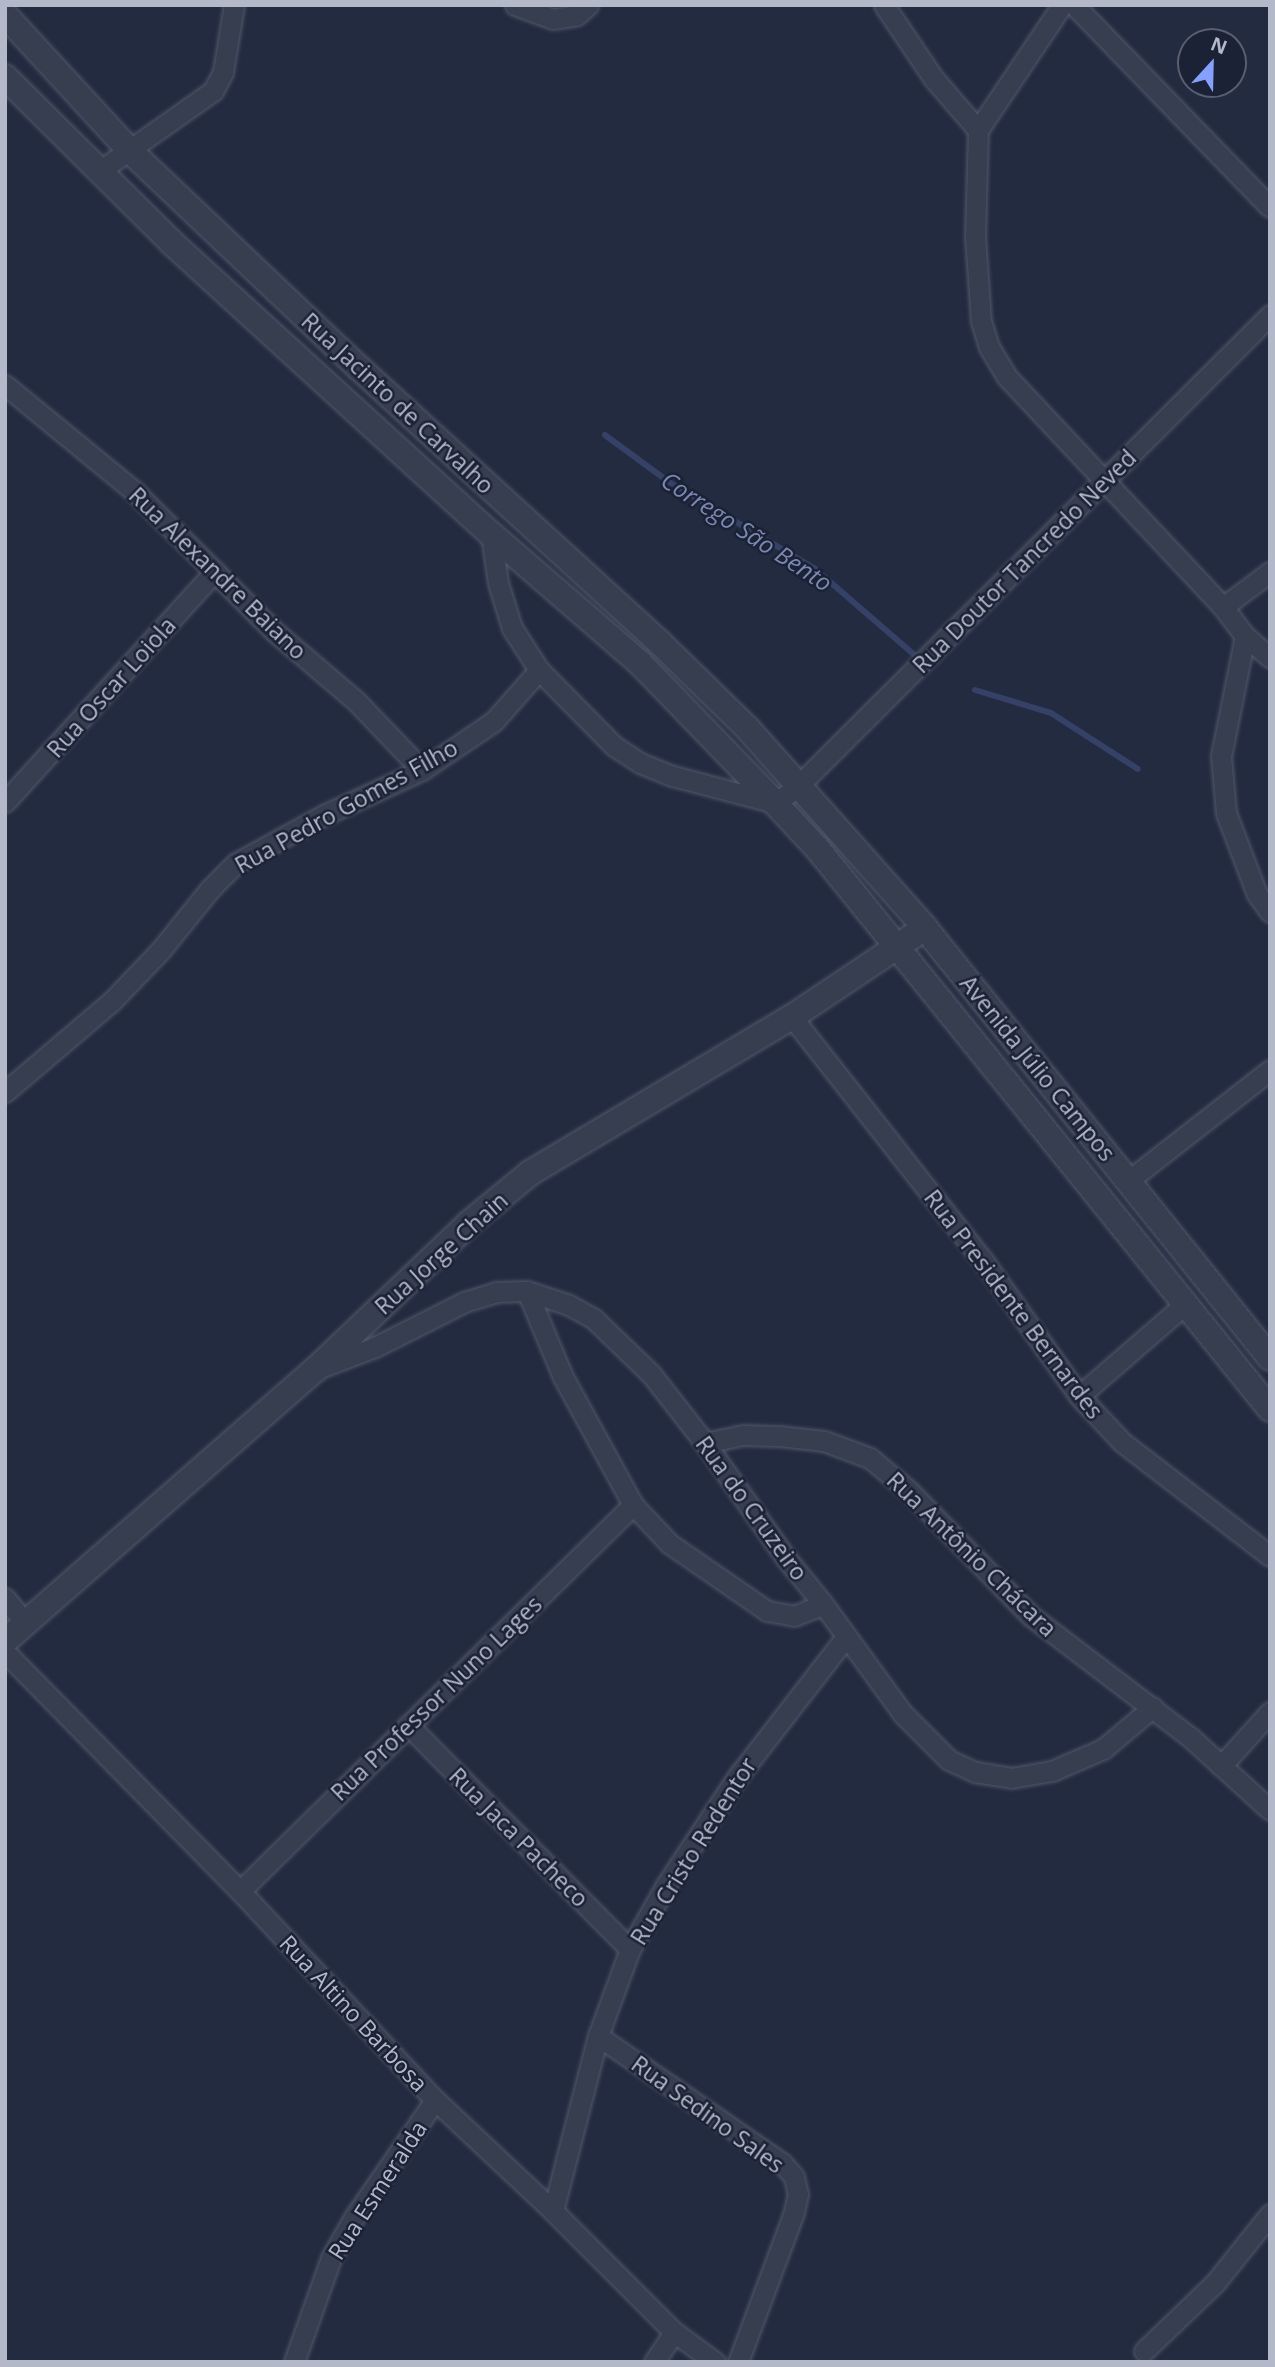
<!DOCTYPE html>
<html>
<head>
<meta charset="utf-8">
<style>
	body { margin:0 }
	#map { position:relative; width:1275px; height:2367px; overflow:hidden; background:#232b40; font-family:"Open Sans",sans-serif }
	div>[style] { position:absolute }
	.stream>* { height:6px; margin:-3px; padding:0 3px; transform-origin:3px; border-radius:3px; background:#354166 }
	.roads { filter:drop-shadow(0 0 2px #52586a) drop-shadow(0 0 2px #52586a) }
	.minor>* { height:19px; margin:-9.5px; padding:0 9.5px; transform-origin:9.5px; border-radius:9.5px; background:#373e50 }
	.tertiary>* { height:24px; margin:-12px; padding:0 12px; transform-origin:12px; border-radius:12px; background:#373e50 }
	span { translate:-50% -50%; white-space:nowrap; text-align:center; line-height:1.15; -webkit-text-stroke:5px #1c2235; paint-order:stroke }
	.street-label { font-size:23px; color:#b4b9ca }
	.water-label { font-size:24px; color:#7a89b3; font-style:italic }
	.frame { position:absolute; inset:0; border:7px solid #b4b9ca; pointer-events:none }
	.north { position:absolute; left:1177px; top:28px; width:70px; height:70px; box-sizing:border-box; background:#1c2235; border:2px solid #595e71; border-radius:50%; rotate:22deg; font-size:19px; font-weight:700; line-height:28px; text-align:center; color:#b4b9ca }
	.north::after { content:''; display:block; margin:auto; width:24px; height:32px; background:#86a1fd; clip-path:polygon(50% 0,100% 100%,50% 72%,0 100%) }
</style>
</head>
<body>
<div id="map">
	<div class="stream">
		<i style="left:605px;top:435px;width:79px;rotate:36.3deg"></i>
		<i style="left:669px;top:482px;width:169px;rotate:30.7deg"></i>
		<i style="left:814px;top:568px;width:138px;rotate:40.9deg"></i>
		<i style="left:975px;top:690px;width:79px;rotate:16.8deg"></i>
		<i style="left:1051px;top:713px;width:103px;rotate:32.8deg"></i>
	</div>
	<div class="roads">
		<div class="minor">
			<i style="left:515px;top:5px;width:40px;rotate:20.2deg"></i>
			<i style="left:553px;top:19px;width:24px;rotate:-9deg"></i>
			<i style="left:577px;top:15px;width:15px;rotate:-42deg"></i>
			<i style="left:884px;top:5px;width:89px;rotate:56deg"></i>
			<i style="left:934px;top:79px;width:67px;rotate:49.2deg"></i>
			<i style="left:1062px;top:5px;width:151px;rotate:123.9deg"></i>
			<i style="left:978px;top:130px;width:106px;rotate:91.6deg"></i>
			<i style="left:975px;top:236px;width:85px;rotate:86deg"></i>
			<i style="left:981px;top:321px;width:27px;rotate:73deg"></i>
			<i style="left:989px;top:347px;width:35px;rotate:59deg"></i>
			<i style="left:1007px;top:377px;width:316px;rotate:46.8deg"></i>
			<i style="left:1223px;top:607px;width:36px;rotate:53deg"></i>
			<i style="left:1245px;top:636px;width:33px;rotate:41deg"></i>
			<i style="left:1074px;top:5px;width:281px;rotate:45.9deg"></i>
			<i style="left:98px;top:172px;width:141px;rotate:-35.2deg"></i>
			<i style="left:213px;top:91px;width:21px;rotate:-62deg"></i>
			<i style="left:223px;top:72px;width:68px;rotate:-80.7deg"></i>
			<i style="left:5px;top:385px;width:166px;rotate:39.4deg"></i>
			<i style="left:133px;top:490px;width:199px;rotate:45deg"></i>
			<i style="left:274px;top:631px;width:108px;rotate:40.5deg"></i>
			<i style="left:356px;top:701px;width:95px;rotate:46.3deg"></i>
			<i style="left:491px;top:534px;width:49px;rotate:81.9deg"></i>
			<i style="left:498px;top:583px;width:47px;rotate:72.7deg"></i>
			<i style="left:512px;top:628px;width:50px;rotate:57.3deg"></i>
			<i style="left:539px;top:670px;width:107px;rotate:45.4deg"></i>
			<i style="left:614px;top:746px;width:31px;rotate:33deg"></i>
			<i style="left:640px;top:763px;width:35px;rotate:22deg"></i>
			<i style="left:673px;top:776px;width:106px;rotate:14.8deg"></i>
			<i style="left:775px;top:803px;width:29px;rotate:-36deg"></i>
			<i style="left:798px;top:786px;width:667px;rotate:-44.94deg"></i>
			<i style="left:1223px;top:607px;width:59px;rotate:-36.7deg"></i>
			<i style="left:1245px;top:636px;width:122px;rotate:101.3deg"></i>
			<i style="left:1221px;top:756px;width:57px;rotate:85deg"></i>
			<i style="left:1226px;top:813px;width:87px;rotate:69.1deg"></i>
			<i style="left:1257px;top:894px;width:22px;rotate:54deg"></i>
			<i style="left:5px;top:802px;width:312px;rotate:-47.7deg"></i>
			<i style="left:792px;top:1017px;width:308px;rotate:51.9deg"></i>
			<i style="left:982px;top:1259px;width:168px;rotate:54.7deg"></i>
			<i style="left:1079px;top:1396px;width:63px;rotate:46.9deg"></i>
			<i style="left:1122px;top:1442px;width:187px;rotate:37.6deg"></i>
			<i style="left:5px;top:1092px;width:140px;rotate:-40.4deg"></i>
			<i style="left:112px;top:1001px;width:69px;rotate:-46.2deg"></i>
			<i style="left:160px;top:951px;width:80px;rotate:-51.1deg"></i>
			<i style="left:210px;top:889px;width:37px;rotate:-45deg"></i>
			<i style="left:236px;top:863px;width:100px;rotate:-28.6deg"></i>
			<i style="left:324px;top:815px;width:108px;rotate:-24.7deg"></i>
			<i style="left:422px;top:770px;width:87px;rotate:-34.2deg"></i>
			<i style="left:494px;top:721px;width:68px;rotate:-48.6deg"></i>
			<i style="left:1128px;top:1181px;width:180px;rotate:-38deg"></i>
			<i style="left:527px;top:1291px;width:93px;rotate:67.3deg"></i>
			<i style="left:563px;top:1377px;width:146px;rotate:61.3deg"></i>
			<i style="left:633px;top:1505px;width:54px;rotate:46.5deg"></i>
			<i style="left:670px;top:1544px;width:118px;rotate:34.6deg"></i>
			<i style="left:767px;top:1611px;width:27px;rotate:10deg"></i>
			<i style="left:794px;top:1616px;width:31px;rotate:-22deg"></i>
			<i style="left:320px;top:1368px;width:59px;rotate:-20.9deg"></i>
			<i style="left:375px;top:1347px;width:100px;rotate:-26.8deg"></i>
			<i style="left:464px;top:1302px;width:34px;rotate:-17deg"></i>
			<i style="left:496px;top:1292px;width:31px;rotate:-2deg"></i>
			<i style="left:527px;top:1291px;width:44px;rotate:18.4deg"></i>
			<i style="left:569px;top:1305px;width:29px;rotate:29deg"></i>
			<i style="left:594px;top:1319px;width:79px;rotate:44deg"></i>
			<i style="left:651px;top:1374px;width:88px;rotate:52deg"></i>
			<i style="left:705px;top:1443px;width:139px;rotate:54.9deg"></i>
			<i style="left:785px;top:1557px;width:60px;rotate:51deg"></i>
			<i style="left:823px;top:1604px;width:136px;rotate:54deg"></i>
			<i style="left:903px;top:1714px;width:65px;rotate:45deg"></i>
			<i style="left:949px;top:1760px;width:29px;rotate:25deg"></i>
			<i style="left:975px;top:1772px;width:36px;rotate:9deg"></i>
			<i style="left:1011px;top:1778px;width:42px;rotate:-9.7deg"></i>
			<i style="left:1052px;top:1771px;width:56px;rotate:-23.3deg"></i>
			<i style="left:1103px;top:1749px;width:65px;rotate:-40deg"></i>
			<i style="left:1079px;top:1396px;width:139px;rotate:-40.9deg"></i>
			<i style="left:705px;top:1443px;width:40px;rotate:-12deg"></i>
			<i style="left:744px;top:1435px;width:35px;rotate:2deg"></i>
			<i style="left:779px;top:1436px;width:45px;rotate:6.3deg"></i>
			<i style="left:824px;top:1441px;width:49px;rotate:20.3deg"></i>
			<i style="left:870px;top:1458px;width:50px;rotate:40.1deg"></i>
			<i style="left:908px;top:1490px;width:176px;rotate:45.7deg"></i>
			<i style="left:1031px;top:1616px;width:200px;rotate:37.3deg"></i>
			<i style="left:1190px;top:1737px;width:108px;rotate:42.4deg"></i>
			<i style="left:5px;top:1598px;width:33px;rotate:51deg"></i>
			<i style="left:5px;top:1652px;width:335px;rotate:45.5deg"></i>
			<i style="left:240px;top:1891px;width:286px;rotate:47deg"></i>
			<i style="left:435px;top:2100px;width:162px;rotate:43.2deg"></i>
			<i style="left:553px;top:2211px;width:171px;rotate:45deg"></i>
			<i style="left:674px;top:2332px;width:51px;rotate:36.2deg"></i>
			<i style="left:408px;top:1725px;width:315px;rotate:45.3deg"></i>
			<i style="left:1221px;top:1766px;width:73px;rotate:-47.8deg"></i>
			<i style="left:240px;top:1891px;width:551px;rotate:-44.49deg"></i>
			<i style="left:598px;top:2036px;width:224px;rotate:34.6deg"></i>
			<i style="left:782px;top:2163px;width:18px;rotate:49deg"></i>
			<i style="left:794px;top:2177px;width:17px;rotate:77deg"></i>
			<i style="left:798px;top:2194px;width:22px;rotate:103deg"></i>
			<i style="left:793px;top:2215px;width:157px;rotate:110.5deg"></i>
			<i style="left:553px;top:2211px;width:181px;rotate:-75.6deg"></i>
			<i style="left:598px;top:2036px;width:93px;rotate:-69.8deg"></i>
			<i style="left:630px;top:1949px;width:73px;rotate:-60.6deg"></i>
			<i style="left:666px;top:1885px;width:131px;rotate:-56.6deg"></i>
			<i style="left:738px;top:1776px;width:176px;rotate:-52.2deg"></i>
			<i style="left:1144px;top:2351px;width:98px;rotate:-43.8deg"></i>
			<i style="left:1215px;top:2283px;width:88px;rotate:-51.4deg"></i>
			<i style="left:294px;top:2362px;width:110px;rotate:-70.4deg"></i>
			<i style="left:331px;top:2258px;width:48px;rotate:-60.3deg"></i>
			<i style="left:355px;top:2216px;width:141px;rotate:-55.4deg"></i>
			<i style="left:654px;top:2362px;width:36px;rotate:-56deg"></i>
		</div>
		<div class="tertiary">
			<i style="left:5px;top:15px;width:183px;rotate:47.4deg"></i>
			<i style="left:129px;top:150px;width:318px;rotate:43.5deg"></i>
			<i style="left:360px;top:369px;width:406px;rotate:42.4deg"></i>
			<i style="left:660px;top:643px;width:123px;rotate:44.3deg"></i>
			<i style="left:748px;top:729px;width:266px;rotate:48.3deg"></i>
			<i style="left:925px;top:928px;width:551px;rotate:51.26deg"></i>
			<i style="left:5px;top:77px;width:234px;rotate:44.8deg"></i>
			<i style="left:171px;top:242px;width:433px;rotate:42.4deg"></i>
			<i style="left:491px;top:534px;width:197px;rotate:40.9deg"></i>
			<i style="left:640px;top:663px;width:194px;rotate:46deg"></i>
			<i style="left:775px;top:803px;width:62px;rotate:47deg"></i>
			<i style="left:817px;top:848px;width:721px;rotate:51.08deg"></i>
			<i style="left:5px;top:1641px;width:413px;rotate:-41.2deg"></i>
			<i style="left:316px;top:1369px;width:210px;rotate:-43.6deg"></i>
			<i style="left:468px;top:1224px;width:80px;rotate:-39.4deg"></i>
			<i style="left:530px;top:1173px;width:305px;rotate:-30.8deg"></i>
			<i style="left:792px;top:1017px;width:160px;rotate:-33.8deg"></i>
		</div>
	</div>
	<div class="street-label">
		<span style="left:398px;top:403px;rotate:43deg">Rua Jacinto de Carvalho</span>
		<span style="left:1024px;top:561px;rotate:-45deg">Rua Doutor Tancredo Neved</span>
		<span style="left:218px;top:573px;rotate:44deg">Rua Alexandre Baiano</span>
		<span style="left:111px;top:687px;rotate:-48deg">Rua Oscar Loiola</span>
		<span style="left:346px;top:806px;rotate:-29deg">Rua Pedro Gomes Filho</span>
		<span style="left:1038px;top:1068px;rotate:51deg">Avenida Júlio Campos</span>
		<span style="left:441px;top:1253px;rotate:-42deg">Rua Jorge Chain</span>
		<span style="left:1014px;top:1304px;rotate:53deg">Rua Presidente Bernardes</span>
		<span style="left:752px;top:1508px;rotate:54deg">Rua do Cruzeiro</span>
		<span style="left:972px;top:1554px;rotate:44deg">Rua Antônio Chácara</span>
		<span style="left:436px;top:1698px;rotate:-44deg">Rua Professor Nuno Lages</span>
		<span style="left:519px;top:1837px;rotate:45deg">Rua Jaca Pacheco</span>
		<span style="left:693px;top:1851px;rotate:-58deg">Rua Cristo Redentor</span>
		<span style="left:354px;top:2013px;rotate:47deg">Rua Altino Barbosa</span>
		<span style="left:708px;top:2114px;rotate:36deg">Rua Sedino Sales</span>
		<span style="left:377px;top:2190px;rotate:-57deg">Rua Esmeralda</span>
	</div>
	<div class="water-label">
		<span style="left:747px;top:531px;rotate:33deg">Corrego São Bento</span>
	</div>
	<div class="frame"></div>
	<div class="north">N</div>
</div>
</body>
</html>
